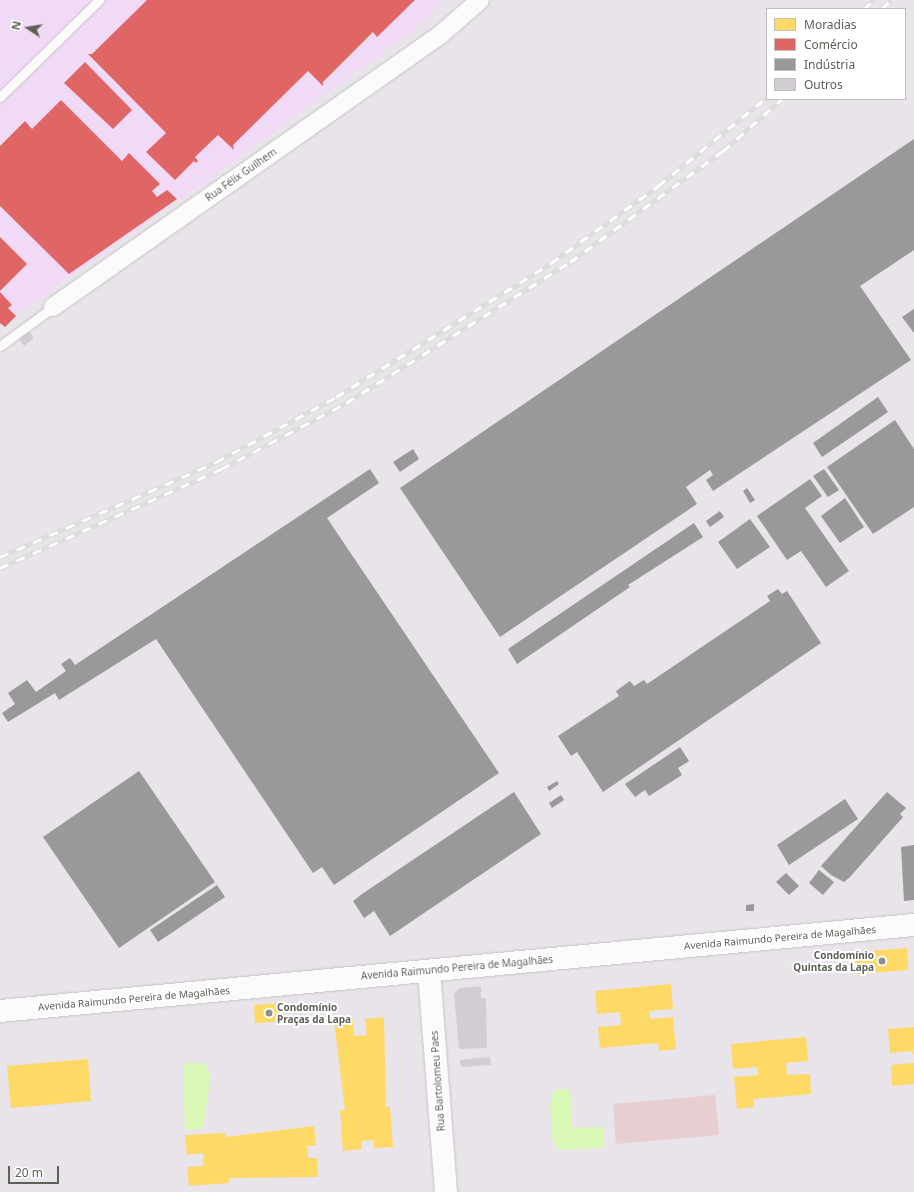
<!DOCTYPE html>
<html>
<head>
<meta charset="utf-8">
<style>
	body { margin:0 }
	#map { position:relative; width:914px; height:1192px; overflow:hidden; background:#e9e3ea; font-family:"Noto Sans",sans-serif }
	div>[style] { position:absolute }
	.commercial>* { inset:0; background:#f0daf6 }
	.green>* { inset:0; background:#e7ced0 }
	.water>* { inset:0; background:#d9f7b5 }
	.homes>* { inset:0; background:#ffd966 }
	.shops>* { inset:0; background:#e06666 }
	.industry>* { inset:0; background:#999 }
	.building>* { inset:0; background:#d1cdd2 }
	.roads { filter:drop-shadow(0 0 1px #c5c4c4) drop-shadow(0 0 1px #c5c4c4) }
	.service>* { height:9px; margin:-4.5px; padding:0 4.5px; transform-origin:4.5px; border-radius:4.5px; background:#fcfbfc }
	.minor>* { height:18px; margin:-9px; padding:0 9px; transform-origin:9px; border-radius:9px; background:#fcfbfc }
	.tertiary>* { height:22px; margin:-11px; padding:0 11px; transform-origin:11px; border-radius:11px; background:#fcfbfc }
	.rail>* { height:4.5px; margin-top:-2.25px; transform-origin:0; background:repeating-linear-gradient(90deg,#fff 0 9px,#ddd 0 18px); box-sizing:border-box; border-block:1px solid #ddd }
	.dots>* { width:11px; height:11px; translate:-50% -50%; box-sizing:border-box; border:2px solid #fff; border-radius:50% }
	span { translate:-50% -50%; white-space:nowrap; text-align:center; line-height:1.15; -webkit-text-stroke:4px #fff; paint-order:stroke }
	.street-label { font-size:10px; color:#5d6259 }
	.poi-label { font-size:10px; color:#5d6259; font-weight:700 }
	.right { translate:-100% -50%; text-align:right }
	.left { translate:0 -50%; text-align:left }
	.legend { position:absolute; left:766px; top:8px; width:140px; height:92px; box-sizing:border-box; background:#fff; border:1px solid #bec0bd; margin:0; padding:5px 7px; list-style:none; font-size:12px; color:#5d6259 }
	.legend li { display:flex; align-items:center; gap:8px; height:20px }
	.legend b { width:20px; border:1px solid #bec0bd }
	.north { position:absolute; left:8px; top:8px; width:40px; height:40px; -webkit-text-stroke:3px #fff; paint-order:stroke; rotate:282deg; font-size:11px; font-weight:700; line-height:16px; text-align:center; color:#5d6259 }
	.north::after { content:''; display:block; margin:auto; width:14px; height:18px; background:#5d6259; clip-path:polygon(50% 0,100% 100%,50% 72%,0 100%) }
	.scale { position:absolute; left:8px; top:1166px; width:51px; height:18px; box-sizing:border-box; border:2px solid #5d6259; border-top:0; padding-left:5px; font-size:12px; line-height:14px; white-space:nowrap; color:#5d6259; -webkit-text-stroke:3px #fff; paint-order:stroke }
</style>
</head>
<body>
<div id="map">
	<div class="commercial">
		<i style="clip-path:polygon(0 0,443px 0,426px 20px,234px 161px,0 326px)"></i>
	</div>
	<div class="green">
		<i style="clip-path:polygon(715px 1095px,719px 1135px,616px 1144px,613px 1104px)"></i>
	</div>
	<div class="water">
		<i style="clip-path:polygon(183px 1063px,204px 1063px,211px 1076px,203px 1128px,185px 1131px)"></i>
		<i style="clip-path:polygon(570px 1089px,572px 1128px,603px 1127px,604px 1148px,558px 1150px,552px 1138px,550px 1103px,554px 1090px)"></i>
	</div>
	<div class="homes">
		<i style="clip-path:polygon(907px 948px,908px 970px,857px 974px,855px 952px)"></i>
		<i style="clip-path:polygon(671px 984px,673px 1009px,649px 1011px,650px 1019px,673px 1017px,676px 1049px,659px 1051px,658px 1043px,600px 1048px,598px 1027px,621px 1025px,620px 1012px,597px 1014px,595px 991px)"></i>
		<i style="clip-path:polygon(284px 1003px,284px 1021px,255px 1023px,254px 1005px)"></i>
		<i style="clip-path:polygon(384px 1017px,386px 1107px,390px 1107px,393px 1147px,374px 1148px,374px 1140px,361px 1141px,362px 1149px,343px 1151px,340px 1110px,345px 1110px,334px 1021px,353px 1020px,354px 1036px,367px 1035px,365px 1019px)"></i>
		<i style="clip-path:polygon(914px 1027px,914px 1056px,912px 1051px,890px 1053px,888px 1029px)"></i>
		<i style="clip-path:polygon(806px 1037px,808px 1061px,786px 1063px,787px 1075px,810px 1074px,811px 1094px,753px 1099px,754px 1107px,737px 1109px,734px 1077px,758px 1075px,757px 1067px,733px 1069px,731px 1044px)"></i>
		<i style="clip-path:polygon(88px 1059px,91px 1101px,11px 1108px,7px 1066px)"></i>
		<i style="clip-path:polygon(914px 1063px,914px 1084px,892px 1086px,891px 1065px)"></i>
		<i style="clip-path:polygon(314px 1126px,316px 1145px,307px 1146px,308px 1158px,317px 1158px,318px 1177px,229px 1178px,229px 1183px,189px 1186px,187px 1167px,203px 1166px,203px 1153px,187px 1155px,185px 1135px,226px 1133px,226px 1137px)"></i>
	</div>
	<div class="shops">
		<i style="clip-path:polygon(147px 0,415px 0,377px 37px,373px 32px,323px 82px,323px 86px,308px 71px,233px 145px,234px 150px,218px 135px,195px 157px,198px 161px,196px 163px,194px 161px,175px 180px,146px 152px,166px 133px,88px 54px,92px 54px)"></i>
		<i style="clip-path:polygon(85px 62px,132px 110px,113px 129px,64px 83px)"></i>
		<i style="clip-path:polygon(61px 100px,122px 161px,129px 153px,160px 184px,152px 191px,157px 197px,167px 190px,177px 199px,69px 274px,0 206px,0 146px,25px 121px,32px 129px)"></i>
		<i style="clip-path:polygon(0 237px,27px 264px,0 291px)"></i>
		<i style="clip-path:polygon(0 292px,12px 305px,8px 308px,16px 316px,5px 327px,0 323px)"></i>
	</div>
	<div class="industry">
		<i style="clip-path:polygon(914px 139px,914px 250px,860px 286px,911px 360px,713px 491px,706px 480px,713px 475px,710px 470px,686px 487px,697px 504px,500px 637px,400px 488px)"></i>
		<i style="clip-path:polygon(914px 309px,914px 333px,902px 317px)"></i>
		<i style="clip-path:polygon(878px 397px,888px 412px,822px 457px,813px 443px)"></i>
		<i style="clip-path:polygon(895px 420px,914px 449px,914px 507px,873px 534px,827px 467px)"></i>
		<i style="clip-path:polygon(413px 449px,419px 459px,400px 472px,393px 462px)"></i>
		<i style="clip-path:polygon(370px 469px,379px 483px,327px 518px,499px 773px,334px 885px,322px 867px,313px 873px,156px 639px,59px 700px,55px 693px,8px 722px,2px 713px,15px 704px,8px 693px,27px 680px,36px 692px,66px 671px,61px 664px,70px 658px,75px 665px)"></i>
		<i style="clip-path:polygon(824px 469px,839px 490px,828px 497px,813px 476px)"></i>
		<i style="clip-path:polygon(810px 479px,822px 496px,805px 508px,849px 571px,826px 587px,801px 551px,787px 560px,757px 516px)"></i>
		<i style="clip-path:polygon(747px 488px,755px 500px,750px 503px,743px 491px)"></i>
		<i style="clip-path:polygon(845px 498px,864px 527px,840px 543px,821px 516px)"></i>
		<i style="clip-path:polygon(720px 511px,724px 517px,710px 527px,706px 521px)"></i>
		<i style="clip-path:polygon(750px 519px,770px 547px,737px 569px,718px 542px)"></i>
		<i style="clip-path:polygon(694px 523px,703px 537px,628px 585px,630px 587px,517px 664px,508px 649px)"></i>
		<i style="clip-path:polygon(778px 589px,782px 594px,787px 591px,821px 643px,603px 792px,577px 752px,571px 756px,558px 736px,619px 696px,616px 691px,630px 681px,634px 686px,644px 680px,647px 684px,770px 601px,767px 596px)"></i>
		<i style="clip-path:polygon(680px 747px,689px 761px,678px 768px,682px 775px,649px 796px,645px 790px,635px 797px,625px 784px)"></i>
		<i style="clip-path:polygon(139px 771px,215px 882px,119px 948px,43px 837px)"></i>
		<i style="clip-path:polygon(557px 781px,559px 784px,549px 791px,547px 787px)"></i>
		<i style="clip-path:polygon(514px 792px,541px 834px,390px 936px,374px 911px,364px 918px,353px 901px,362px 894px)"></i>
		<i style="clip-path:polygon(887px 792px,906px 808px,900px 814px,903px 817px,850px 877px,844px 882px,831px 875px,821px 866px)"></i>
		<i style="clip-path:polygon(561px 795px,564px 800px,552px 808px,549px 803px)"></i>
		<i style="clip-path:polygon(845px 799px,858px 819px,789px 865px,777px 845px)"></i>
		<i style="clip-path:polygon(914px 845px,914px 900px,904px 901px,901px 847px)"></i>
		<i style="clip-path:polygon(819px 870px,834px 882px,823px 895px,809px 883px)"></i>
		<i style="clip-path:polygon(786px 873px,799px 886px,789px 895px,776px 882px)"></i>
		<i style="clip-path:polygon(217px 885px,225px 897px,158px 942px,150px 930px)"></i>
		<i style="clip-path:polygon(754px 904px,754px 911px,746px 911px,746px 905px)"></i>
	</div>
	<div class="building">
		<i style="clip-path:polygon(26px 327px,34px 338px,24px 346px,16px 335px)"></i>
		<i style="clip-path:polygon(481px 986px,481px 998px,486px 998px,487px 1048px,459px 1049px,454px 994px,460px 988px)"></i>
		<i style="clip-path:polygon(490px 1057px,491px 1065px,461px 1067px,460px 1060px)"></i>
	</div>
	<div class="roads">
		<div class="service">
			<i style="left:0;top:97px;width:139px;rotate:-44.4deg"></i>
			<i style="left:0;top:346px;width:66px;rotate:-36.3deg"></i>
		</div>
		<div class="minor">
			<i style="left:53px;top:307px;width:473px;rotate:-35.1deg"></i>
			<i style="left:440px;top:35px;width:53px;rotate:-41.2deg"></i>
		</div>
		<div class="tertiary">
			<i style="left:429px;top:971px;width:222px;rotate:85.6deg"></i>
			<i style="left:0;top:1011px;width:918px;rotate:-5.38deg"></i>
		</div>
	</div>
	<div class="rail">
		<i style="left:864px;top:9px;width:13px;rotate:-42deg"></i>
		<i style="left:882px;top:9px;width:13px;rotate:-45deg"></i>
		<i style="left:0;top:557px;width:236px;rotate:-23.7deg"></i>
		<i style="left:216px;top:462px;width:136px;rotate:-28.4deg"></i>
		<i style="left:336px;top:397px;width:253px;rotate:-31.9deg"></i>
		<i style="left:551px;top:263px;width:132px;rotate:-35.7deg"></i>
		<i style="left:658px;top:186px;width:141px;rotate:-39.2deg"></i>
		<i style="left:0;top:568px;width:242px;rotate:-24.1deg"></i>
		<i style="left:221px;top:469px;width:141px;rotate:-27.8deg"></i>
		<i style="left:346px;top:403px;width:265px;rotate:-32.2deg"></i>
		<i style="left:570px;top:262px;width:189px;rotate:-36deg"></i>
		<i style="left:723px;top:151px;width:79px;rotate:-41.4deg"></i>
	</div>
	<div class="dots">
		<i style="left:882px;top:961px;background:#8e8f8c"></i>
		<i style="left:269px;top:1013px;background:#8e8f8c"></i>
	</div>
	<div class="street-label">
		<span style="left:241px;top:175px;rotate:-35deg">Rua Félix Guilhem</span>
		<span style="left:780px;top:938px;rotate:-5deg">Avenida Raimundo Pereira de Magalhães</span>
		<span style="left:457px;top:968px;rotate:-5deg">Avenida Raimundo Pereira de Magalhães</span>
		<span style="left:134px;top:999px;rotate:-5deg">Avenida Raimundo Pereira de Magalhães</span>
		<span style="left:438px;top:1081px;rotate:-94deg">Rua Bartolomeu Paes</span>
	</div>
	<div class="poi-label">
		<span class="right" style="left:874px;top:961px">Condomínio<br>Quintas da Lapa</span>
		<span class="left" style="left:277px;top:1013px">Condomínio<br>Praças da Lapa</span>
	</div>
	<ul class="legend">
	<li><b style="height:11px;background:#ffd966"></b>Moradias</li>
	<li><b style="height:11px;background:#e06666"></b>Comércio</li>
	<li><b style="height:11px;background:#999"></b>Indústria</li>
	<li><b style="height:11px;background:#d1cdd2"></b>Outros</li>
	</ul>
	<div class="north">N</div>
	<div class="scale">20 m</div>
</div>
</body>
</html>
